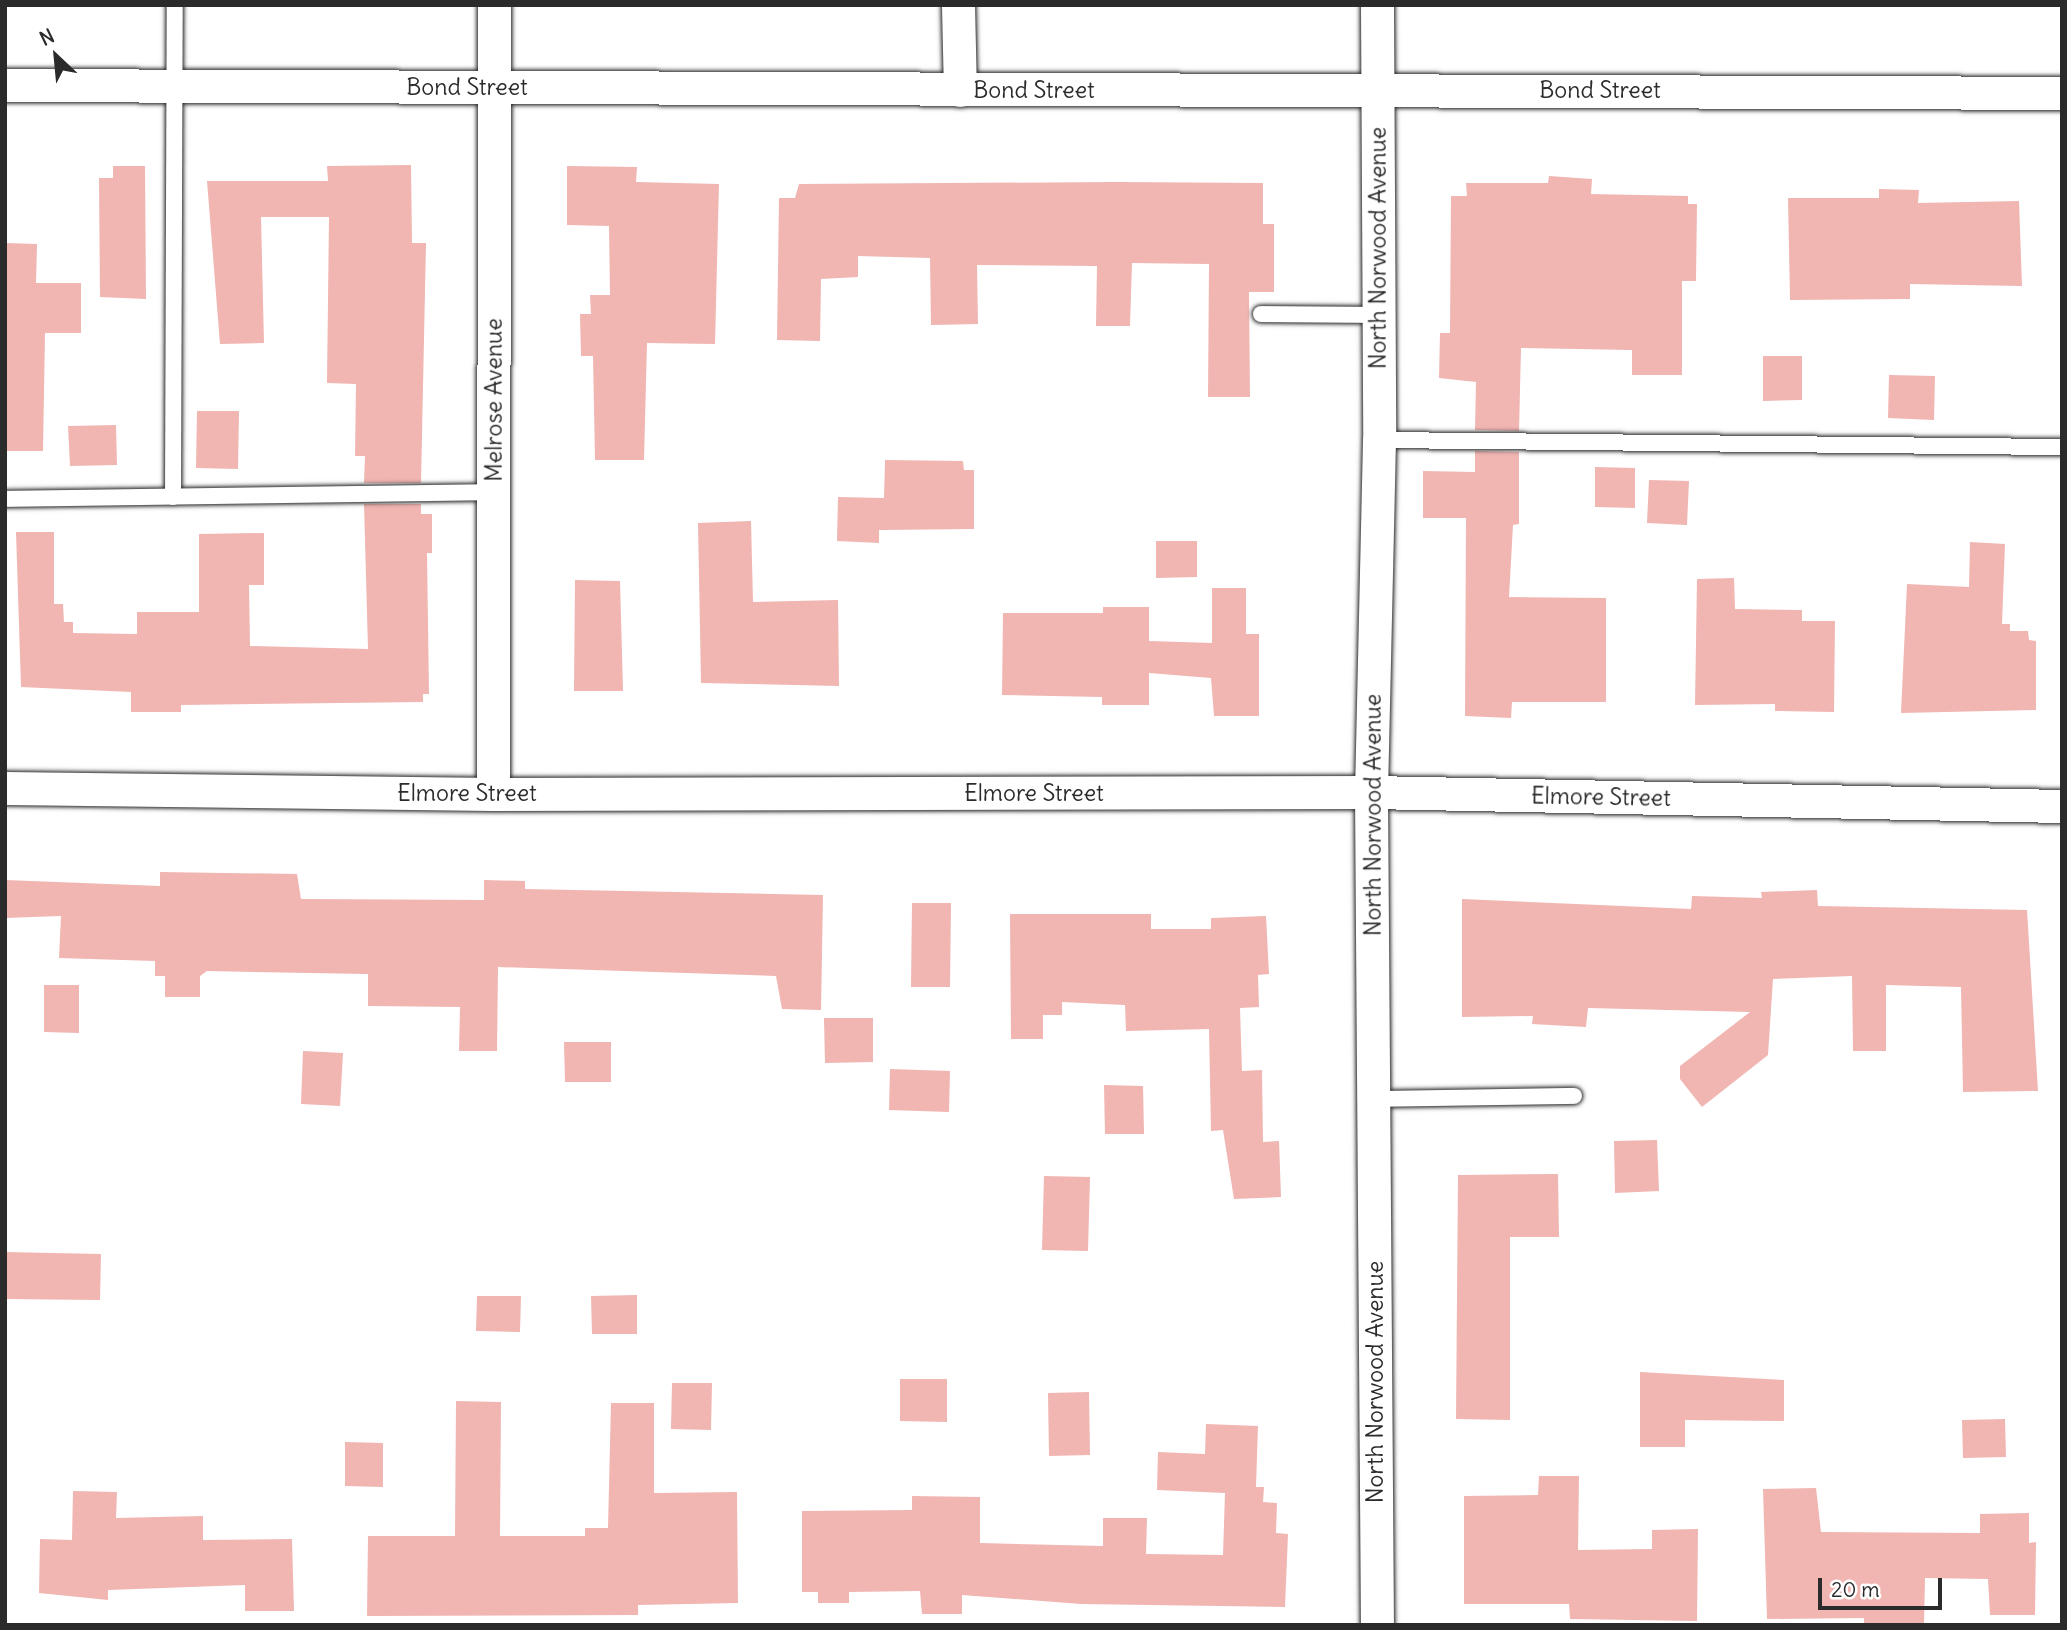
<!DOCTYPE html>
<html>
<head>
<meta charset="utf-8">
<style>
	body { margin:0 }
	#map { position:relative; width:2067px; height:1630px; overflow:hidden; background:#fff; font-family:Delius,sans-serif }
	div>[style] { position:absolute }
	.building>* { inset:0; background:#f1b5b2 }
	.roads { filter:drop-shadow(0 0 2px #2b2b2b) drop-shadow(0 0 2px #2b2b2b) }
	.lane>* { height:16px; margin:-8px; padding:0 8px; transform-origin:8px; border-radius:8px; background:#fff }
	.street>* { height:33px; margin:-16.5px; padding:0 16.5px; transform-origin:16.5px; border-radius:16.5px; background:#fff }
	span { translate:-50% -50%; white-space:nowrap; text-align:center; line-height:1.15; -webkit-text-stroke:5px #fff; paint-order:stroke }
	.street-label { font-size:23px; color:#2b2b2b }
	.frame { position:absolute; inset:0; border:7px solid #2b2b2b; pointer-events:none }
	.north { position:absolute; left:21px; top:21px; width:70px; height:70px; -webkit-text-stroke:5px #fff; paint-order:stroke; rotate:334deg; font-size:19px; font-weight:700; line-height:28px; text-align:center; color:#2b2b2b }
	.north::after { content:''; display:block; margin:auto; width:24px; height:32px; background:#2b2b2b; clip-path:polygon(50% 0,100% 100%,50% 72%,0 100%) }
	.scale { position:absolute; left:1818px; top:1578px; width:124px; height:32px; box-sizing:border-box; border:4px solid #2b2b2b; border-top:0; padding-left:9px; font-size:21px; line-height:24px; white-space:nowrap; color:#2b2b2b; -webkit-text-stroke:5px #fff; paint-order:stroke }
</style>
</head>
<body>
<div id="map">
	<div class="building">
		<i style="clip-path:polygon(411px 165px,412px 243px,426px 243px,421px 483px,364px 483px,365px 456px,355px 456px,356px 384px,327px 383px,329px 217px,261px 217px,264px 343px,220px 344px,207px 181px,328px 181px,327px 166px)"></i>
		<i style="clip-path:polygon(113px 166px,145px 166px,146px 299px,100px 297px,99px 178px,113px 178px)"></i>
		<i style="clip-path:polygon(567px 166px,637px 167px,636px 182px,719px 184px,715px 344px,647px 343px,644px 460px,595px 460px,593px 356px,581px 356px,580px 314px,591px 314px,590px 295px,610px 295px,609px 226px,567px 225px)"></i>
		<i style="clip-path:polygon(1549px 176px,1592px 179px,1591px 194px,1688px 196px,1688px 204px,1697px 204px,1696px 281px,1682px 281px,1682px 375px,1632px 375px,1632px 350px,1521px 348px,1519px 431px,1475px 430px,1476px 382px,1439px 378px,1440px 333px,1450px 333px,1451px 196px,1467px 196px,1466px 183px,1548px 183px)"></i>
		<i style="clip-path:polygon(1116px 182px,1263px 183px,1263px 224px,1274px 224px,1274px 292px,1249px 292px,1250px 397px,1208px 397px,1209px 264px,1132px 263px,1130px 326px,1096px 326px,1097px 266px,977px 265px,978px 324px,931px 325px,930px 258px,858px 256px,858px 277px,821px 279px,820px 341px,777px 340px,779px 198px,795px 198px,799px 184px)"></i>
		<i style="clip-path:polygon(1879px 189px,1919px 190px,1918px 203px,2019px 201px,2022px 286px,1910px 284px,1910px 299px,1790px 300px,1788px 198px,1879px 198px)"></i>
		<i style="clip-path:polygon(5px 243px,37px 244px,36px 283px,81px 283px,81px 333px,45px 333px,43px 451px,5px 451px)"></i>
		<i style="clip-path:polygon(1763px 356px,1802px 356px,1802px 400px,1763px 401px)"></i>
		<i style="clip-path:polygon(1889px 375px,1935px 376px,1934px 420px,1888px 418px)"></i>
		<i style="clip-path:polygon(197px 411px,239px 411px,238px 469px,196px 468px)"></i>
		<i style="clip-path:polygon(116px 425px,117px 465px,70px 466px,68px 426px)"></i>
		<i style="clip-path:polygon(1475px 451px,1519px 452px,1519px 524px,1513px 525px,1509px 597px,1606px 598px,1606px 702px,1512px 702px,1511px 718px,1465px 716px,1466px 518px,1423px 518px,1423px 471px,1475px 472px)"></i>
		<i style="clip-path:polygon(885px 460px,963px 461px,964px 470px,974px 470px,974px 529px,879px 530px,879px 543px,837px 541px,838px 497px,884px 498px)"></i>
		<i style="clip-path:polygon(1595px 467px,1635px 468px,1635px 508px,1595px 507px)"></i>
		<i style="clip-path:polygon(1649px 480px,1689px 481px,1687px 525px,1647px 523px)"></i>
		<i style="clip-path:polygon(364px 504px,421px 504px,421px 514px,432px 514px,432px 553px,427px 553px,429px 694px,423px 694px,423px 702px,181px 705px,181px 712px,131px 712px,131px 692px,21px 687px,16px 532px,54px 532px,54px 604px,63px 604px,64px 622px,73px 622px,73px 633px,137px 634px,137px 612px,199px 612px,199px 534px,264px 533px,264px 585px,249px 585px,250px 646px,368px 649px)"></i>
		<i style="clip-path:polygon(751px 521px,753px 602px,838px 600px,839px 686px,701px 683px,698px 523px)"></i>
		<i style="clip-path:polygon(1156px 541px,1197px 541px,1197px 577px,1156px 578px)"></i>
		<i style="clip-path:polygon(1970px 542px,2005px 544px,2002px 624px,2010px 624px,2010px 631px,2028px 631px,2029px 640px,2036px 641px,2036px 710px,1901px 713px,1907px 584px,1969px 587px)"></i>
		<i style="clip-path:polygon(1734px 578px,1735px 609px,1802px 610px,1802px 621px,1835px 621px,1834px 712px,1775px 711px,1775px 704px,1695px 705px,1697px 579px)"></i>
		<i style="clip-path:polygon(575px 580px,620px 581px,623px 691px,574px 691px)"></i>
		<i style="clip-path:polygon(1212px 588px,1246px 588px,1246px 634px,1259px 634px,1259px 716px,1214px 716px,1211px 678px,1149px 673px,1149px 705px,1102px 705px,1102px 697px,1002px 695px,1003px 613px,1103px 613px,1103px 607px,1149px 607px,1149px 641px,1212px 643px)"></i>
		<i style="clip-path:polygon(160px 872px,297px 874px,301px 899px,484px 900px,484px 880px,525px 881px,525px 889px,823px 895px,821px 1010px,782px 1009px,776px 976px,498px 967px,497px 1051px,459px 1051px,460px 1007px,368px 1006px,368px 974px,207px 971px,200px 976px,200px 997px,165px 997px,165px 976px,155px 976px,155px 961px,59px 958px,61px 916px,5px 918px,5px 880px,160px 886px)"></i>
		<i style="clip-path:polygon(1817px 890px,1818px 906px,2027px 910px,2038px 1091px,1963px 1092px,1961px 987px,1886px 985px,1886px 1051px,1853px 1051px,1852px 976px,1773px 979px,1768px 1055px,1702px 1107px,1680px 1079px,1680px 1066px,1750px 1012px,1588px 1008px,1586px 1027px,1532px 1024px,1533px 1016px,1462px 1017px,1462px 899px,1691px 909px,1692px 896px,1762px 898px,1761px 892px)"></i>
		<i style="clip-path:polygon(912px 903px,951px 903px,950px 987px,911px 987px)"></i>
		<i style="clip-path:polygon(1010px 914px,1151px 914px,1151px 929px,1211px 929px,1211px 918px,1266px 916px,1269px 974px,1258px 975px,1259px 1007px,1240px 1008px,1242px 1071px,1262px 1070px,1263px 1142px,1279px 1141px,1281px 1197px,1234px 1199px,1223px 1130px,1211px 1131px,1209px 1029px,1126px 1031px,1125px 1005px,1062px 1002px,1062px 1015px,1043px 1015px,1043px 1039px,1011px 1039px)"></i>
		<i style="clip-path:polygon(44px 985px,79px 985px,79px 1033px,44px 1032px)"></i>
		<i style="clip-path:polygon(824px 1018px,873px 1018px,873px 1062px,825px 1063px)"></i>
		<i style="clip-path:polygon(564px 1042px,611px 1042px,611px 1082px,565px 1082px)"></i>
		<i style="clip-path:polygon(303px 1051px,343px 1053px,340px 1106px,301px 1104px)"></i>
		<i style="clip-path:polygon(890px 1069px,950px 1071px,949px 1112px,889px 1110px)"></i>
		<i style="clip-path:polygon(1104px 1085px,1143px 1086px,1144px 1134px,1105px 1134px)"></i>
		<i style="clip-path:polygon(1657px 1140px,1659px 1191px,1615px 1193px,1614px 1141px)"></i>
		<i style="clip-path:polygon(1558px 1174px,1559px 1237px,1510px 1237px,1510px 1420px,1456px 1419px,1458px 1175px)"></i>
		<i style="clip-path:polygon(1044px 1176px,1090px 1177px,1088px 1251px,1042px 1250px)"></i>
		<i style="clip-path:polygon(5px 1252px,101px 1254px,100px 1300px,5px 1299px)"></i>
		<i style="clip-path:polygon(637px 1295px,637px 1334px,592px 1334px,591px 1296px)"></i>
		<i style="clip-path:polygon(477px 1296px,521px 1296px,520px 1332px,476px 1331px)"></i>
		<i style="clip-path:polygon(1640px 1372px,1784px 1380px,1784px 1421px,1685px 1420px,1685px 1447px,1640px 1447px)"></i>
		<i style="clip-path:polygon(900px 1379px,947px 1379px,947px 1422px,900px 1421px)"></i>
		<i style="clip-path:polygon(672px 1383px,712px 1383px,711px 1430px,671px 1429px)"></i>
		<i style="clip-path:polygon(1089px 1392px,1090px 1455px,1049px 1456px,1048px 1393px)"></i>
		<i style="clip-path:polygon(456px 1401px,501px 1402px,500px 1536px,585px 1536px,585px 1528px,608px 1528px,611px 1403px,654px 1403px,654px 1493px,737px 1492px,738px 1603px,638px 1605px,638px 1615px,367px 1616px,368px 1536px,455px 1536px)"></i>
		<i style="clip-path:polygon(2005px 1419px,2006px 1457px,1963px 1458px,1962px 1420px)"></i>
		<i style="clip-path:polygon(1206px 1424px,1258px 1426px,1256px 1487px,1264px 1487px,1263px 1502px,1277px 1503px,1276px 1533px,1288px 1534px,1285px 1607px,1081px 1604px,962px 1595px,962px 1614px,922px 1614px,920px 1591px,849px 1592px,849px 1603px,818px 1603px,818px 1592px,802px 1592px,802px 1511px,912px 1510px,912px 1496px,980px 1497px,980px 1543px,1103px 1546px,1103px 1518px,1147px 1518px,1146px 1554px,1223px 1555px,1225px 1493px,1157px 1490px,1158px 1452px,1205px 1454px)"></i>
		<i style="clip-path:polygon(345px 1442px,383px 1443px,383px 1487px,345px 1486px)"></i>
		<i style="clip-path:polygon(1539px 1476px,1579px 1476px,1578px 1550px,1652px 1549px,1652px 1530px,1698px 1529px,1697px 1621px,1570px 1619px,1569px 1604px,1464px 1604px,1464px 1496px,1538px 1495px)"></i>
		<i style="clip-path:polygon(1816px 1488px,1821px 1532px,1980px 1533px,1980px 1514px,2029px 1513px,2029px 1543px,2036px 1542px,2035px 1615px,1990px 1615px,1988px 1579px,1925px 1578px,1924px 1625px,1864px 1625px,1864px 1618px,1767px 1619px,1763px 1489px)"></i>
		<i style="clip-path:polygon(73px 1491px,117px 1492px,116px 1518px,203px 1516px,203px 1540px,292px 1539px,294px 1611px,245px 1611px,245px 1585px,108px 1590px,108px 1600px,39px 1593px,40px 1539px,72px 1540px)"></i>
	</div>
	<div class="roads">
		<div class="lane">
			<i style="left:1261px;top:314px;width:117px;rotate:0.5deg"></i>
			<i style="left:1379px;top:440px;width:683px;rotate:0.59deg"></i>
			<i style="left:173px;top:497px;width:492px;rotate:-89.8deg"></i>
			<i style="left:5px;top:499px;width:489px;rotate:-0.8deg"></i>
			<i style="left:1374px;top:1099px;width:200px;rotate:-0.9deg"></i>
		</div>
		<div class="street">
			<i style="left:958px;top:5px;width:85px;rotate:88.7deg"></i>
			<i style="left:1377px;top:5px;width:435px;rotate:89.7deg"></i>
			<i style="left:1379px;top:440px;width:352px;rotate:91.3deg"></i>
			<i style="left:1371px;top:792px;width:833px;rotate:89.59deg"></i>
			<i style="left:5px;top:85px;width:2057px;rotate:0.22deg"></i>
			<i style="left:5px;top:788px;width:488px;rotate:0.7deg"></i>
			<i style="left:493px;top:794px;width:878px;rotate:-0.13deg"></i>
			<i style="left:1371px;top:792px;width:691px;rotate:1.16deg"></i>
			<i style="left:493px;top:794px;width:789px;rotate:-89.93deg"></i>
		</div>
	</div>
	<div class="street-label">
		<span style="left:467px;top:87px">Bond Street</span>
		<span style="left:1034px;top:90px">Bond Street</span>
		<span style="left:1600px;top:90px">Bond Street</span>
		<span style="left:1378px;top:248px;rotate:-90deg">North Norwood Avenue</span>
		<span style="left:494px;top:400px;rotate:-90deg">Melrose Avenue</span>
		<span style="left:467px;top:793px">Elmore Street</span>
		<span style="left:1034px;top:793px">Elmore Street</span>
		<span style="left:1601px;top:797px;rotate:1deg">Elmore Street</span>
		<span style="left:1373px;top:815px;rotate:-90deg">North Norwood Avenue</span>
		<span style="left:1375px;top:1382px;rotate:-90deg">North Norwood Avenue</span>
	</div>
	<div class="frame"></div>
	<div class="north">N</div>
	<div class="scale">20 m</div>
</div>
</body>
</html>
